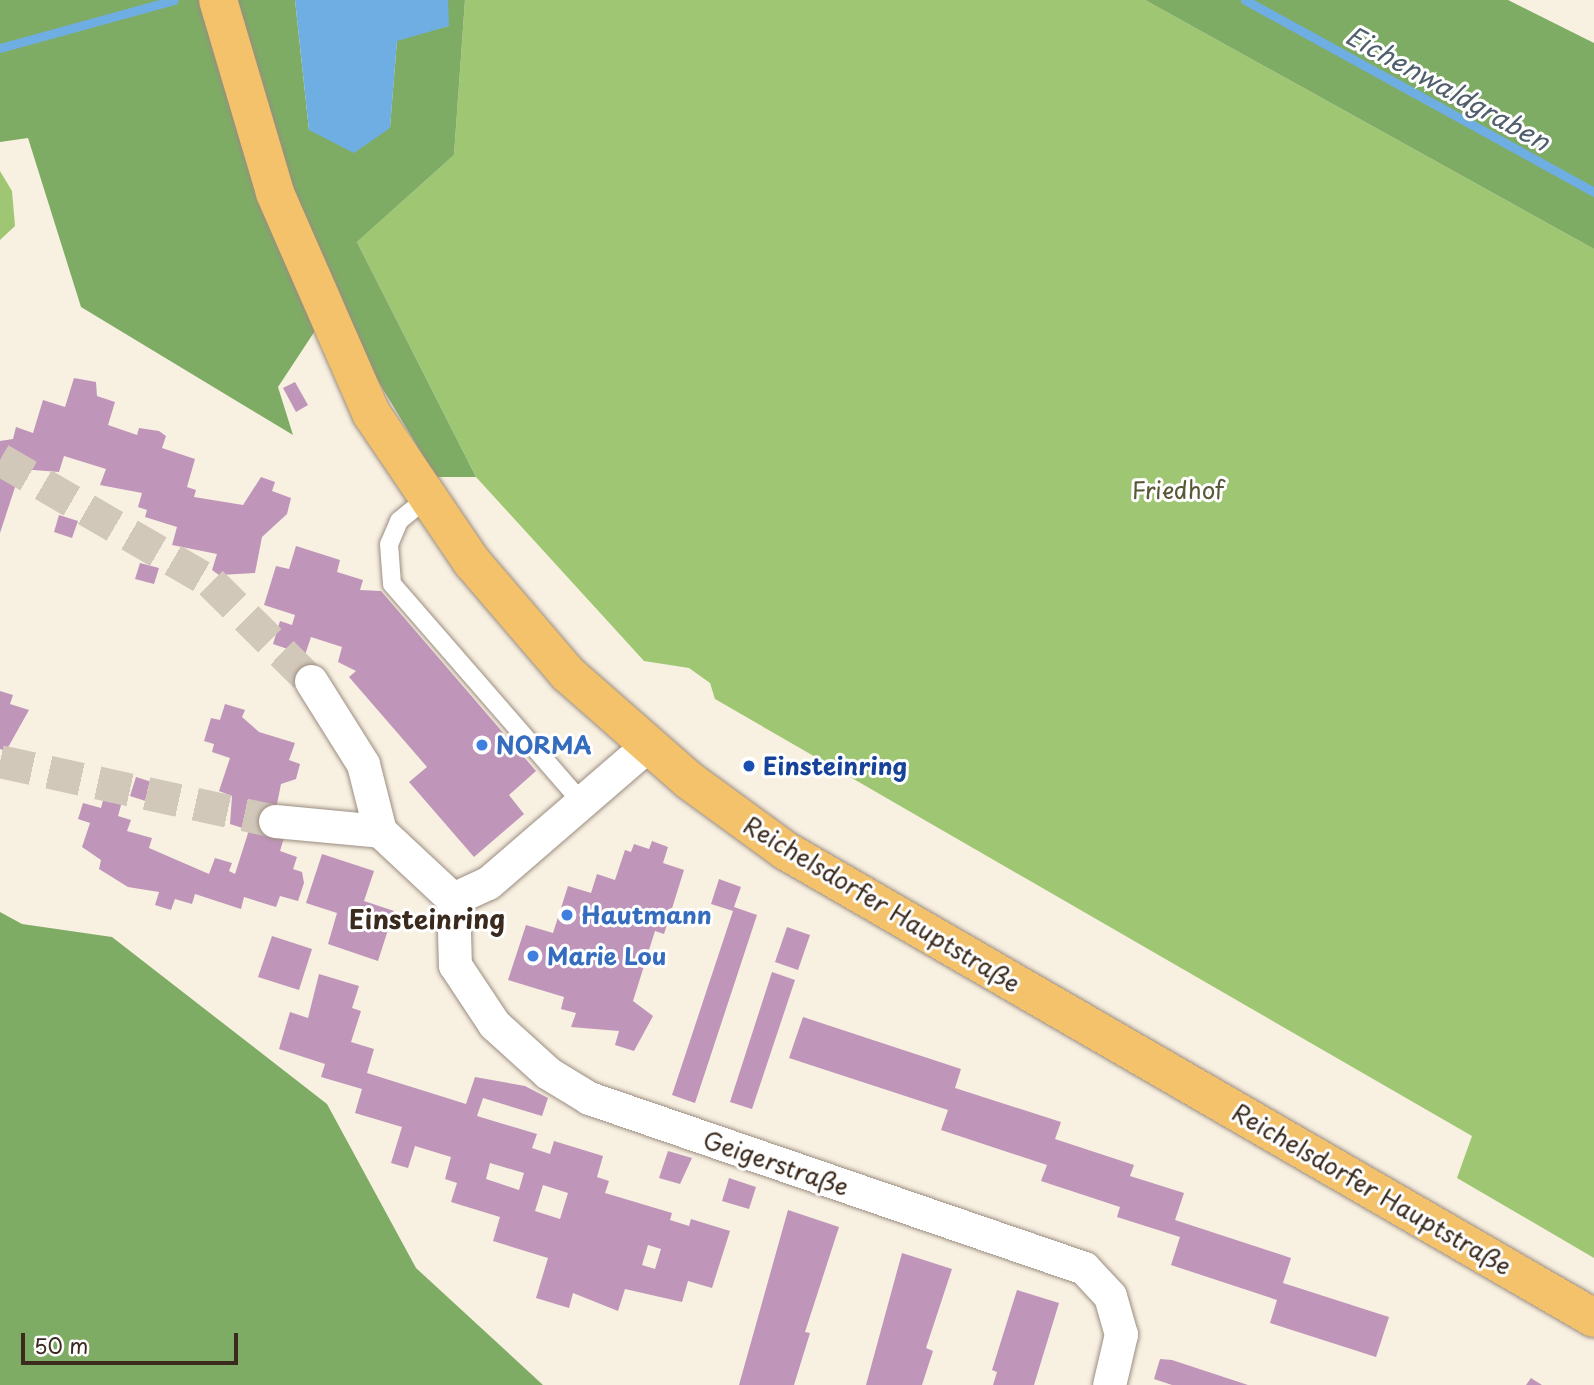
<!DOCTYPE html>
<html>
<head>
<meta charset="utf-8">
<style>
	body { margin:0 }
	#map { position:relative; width:1594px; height:1385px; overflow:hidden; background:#f8f0e1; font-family:"Playpen Sans",sans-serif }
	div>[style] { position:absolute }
	.green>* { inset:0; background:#9fc773 }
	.forest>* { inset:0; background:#7fac65 }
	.water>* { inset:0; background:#6faee2 }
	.stream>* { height:9px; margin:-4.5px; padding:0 4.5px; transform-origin:4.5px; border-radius:4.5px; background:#6faee2 }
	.building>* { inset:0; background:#bf96b9 }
	.street-tunnel>* { height:33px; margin-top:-16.5px; transform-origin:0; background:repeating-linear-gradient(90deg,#d2c8ba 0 33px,transparent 0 50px) }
	.roads { filter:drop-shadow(0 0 2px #9a8d80) drop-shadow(0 0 2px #9a8d80) }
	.lane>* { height:18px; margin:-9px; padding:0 9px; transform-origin:9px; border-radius:9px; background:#fff }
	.street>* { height:33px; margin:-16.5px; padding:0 16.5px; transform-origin:16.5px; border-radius:16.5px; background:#fff }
	.primary>* { height:38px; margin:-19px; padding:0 19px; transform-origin:19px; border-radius:19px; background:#f4c26a }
	.dots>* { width:19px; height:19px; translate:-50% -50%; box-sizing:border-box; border:4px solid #fff; border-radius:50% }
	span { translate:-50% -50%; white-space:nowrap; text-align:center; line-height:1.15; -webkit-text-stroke:6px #fff; paint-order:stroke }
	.park-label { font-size:24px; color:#595938 }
	.shop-label { font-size:24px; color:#366cbe; font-weight:700 }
	.left { translate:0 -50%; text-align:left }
	.transit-label { font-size:24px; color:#164399; font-weight:700 }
	.street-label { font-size:24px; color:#3b2a1e }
	.water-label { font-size:26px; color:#505f6c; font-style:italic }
	.neighbourhood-label { font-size:26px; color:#3b2a1e; font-weight:700 }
	.scale { position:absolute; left:21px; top:1333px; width:217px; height:32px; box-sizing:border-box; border:4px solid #3b2a1e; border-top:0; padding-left:9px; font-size:21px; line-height:24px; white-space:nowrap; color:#3b2a1e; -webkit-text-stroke:5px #fff; paint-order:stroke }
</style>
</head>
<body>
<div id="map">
	<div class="green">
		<i style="clip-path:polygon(465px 0,1145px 0,1594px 249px,1594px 1258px,1457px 1178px,1472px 1136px,715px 699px,710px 683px,689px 668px,644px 661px,476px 477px,357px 242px,454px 155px)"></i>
		<i style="clip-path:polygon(0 171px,12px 191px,15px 226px,0 240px)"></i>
	</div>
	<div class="forest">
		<i style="clip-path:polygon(0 0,295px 0,309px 130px,390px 127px,397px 40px,448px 26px,448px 0,465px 0,454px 155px,357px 242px,476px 477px,436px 477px,332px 305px,278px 387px,293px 435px,81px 307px,28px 138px,0 142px)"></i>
		<i style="clip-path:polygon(1145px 0,1508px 0,1594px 43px,1594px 249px)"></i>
		<i style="clip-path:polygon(0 912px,22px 924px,112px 937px,327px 1104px,416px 1268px,543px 1385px,0 1385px)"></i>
	</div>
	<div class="water">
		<i style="clip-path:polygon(295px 0,448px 0,449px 26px,397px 41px,390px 128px,354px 153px,309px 130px)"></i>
	</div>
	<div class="stream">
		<i style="left:1245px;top:0;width:398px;rotate:28.8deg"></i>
		<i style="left:0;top:48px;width:180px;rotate:-15.4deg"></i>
	</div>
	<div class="building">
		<i style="clip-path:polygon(74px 378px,96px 382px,97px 396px,115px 402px,108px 425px,137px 435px,139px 428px,159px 431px,166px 436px,162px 448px,195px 459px,187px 487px,196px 490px,194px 497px,243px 505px,261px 477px,275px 482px,272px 491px,291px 498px,287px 514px,262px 537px,255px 573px,219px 575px,212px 570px,217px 554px,172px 545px,177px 527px,145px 517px,147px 510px,138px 507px,142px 493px,100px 485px,106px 469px,64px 456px,59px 472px,21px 469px,0 533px,0 441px,13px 439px,16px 427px,33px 433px,43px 400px,65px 407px)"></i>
		<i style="clip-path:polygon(295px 382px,308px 405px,296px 412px,283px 388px)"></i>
		<i style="clip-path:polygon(59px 515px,78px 521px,72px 538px,54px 532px)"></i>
		<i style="clip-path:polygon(296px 546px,340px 560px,337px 572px,363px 580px,360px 590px,381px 591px,536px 771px,509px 795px,524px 814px,474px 857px,409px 782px,427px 767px,349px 677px,356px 671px,338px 662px,342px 647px,311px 637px,305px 655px,273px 644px,280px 621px,292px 625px,295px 615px,264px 605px,276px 566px,289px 569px)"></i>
		<i style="clip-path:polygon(140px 563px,159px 568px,154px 584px,135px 579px)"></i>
		<i style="clip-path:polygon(0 691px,13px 695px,10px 704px,29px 710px,6px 751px,0 749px)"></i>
		<i style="clip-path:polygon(225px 704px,245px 710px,242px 717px,259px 732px,295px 743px,289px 760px,300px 764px,296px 779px,281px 784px,271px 834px,284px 838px,280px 851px,297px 857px,293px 869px,302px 872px,304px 883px,298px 901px,280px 896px,276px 907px,244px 897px,241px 909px,195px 894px,192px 904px,175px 899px,171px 910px,155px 905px,159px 892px,128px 887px,99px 869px,101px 860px,82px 847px,90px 823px,78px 819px,83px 803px,101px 808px,105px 793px,123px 798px,118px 816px,131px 820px,127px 831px,152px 838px,149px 848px,209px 874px,215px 858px,232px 863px,229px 871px,235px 874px,249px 830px,230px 824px,232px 796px,219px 791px,230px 758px,212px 752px,214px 744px,204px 741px,211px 718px,220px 720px)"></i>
		<i style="clip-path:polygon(136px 777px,161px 785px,155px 804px,130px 796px)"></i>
		<i style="clip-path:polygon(652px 841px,668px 847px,663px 863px,684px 870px,664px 934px,655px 931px,633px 1001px,653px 1016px,634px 1051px,615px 1045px,619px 1031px,571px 1027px,576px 1013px,561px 1009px,564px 997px,508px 980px,526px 925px,553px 933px,568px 886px,591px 893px,597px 874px,615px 880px,625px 850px,631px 852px,634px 844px,649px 849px)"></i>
		<i style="clip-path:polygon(322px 854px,374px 871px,364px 901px,394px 911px,378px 961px,328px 944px,337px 913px,306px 903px)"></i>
		<i style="clip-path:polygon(719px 879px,741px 887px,734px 907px,757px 915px,695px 1103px,672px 1095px,733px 911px,711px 904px)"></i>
		<i style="clip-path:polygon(787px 927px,810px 935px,798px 970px,775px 962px)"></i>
		<i style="clip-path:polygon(272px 936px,312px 949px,299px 990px,258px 977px)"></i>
		<i style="clip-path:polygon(772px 972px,795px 980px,752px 1109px,730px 1102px)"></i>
		<i style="clip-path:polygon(evenodd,319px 974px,359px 986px,352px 1008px,361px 1011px,351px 1042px,374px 1049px,367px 1073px,466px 1104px,475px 1077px,525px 1086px,548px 1098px,542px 1116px,483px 1098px,477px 1116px,537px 1134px,532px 1148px,550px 1154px,554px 1141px,603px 1156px,597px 1177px,609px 1181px,605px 1193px,672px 1213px,670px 1220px,689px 1226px,691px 1219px,730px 1231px,712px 1288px,688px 1281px,682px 1302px,625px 1289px,618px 1311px,573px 1293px,569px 1308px,536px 1298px,548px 1258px,493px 1241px,500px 1217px,451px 1202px,457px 1183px,445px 1179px,451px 1157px,415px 1146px,408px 1168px,391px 1163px,402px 1127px,355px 1113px,362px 1089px,321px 1077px,325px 1064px,279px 1049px,290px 1012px,308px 1018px,319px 974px,490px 1163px,524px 1173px,519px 1190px,486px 1179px,490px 1163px,319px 974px,543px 1185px,568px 1193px,560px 1219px,535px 1211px,543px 1185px,319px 974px,648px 1245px,661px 1249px,655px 1269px,642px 1265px,648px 1245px)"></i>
		<i style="clip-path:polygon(803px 1017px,961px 1069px,955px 1088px,1061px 1122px,1055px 1139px,1134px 1165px,1130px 1176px,1184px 1193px,1175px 1220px,1291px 1258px,1283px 1283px,1389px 1317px,1376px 1357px,1270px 1323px,1277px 1300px,1171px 1265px,1180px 1237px,1117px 1217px,1120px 1207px,1041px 1181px,1047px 1165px,941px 1130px,948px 1110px,789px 1058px)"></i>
		<i style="clip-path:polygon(668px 1151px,692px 1158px,680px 1184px,659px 1178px)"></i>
		<i style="clip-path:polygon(729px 1178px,756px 1187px,749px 1209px,722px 1201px)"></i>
		<i style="clip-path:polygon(788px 1210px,839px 1227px,805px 1332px,810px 1333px,794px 1385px,739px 1385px)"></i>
		<i style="clip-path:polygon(902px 1253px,952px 1269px,926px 1348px,933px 1351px,922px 1385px,866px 1385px)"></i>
		<i style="clip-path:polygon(1017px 1290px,1059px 1303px,1034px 1385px,993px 1385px,997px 1372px,992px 1370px)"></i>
		<i style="clip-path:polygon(1160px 1359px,1172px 1360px,1248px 1385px,1172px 1385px,1154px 1379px)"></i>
		<i style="clip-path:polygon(1531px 1378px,1534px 1380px,1542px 1385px,1526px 1385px)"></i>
	</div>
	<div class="street-tunnel">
		<i style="left:0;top:459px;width:244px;rotate:30.2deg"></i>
		<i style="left:211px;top:582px;width:141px;rotate:44.7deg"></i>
		<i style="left:0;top:761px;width:281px;rotate:12.3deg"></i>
	</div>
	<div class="roads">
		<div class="lane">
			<i style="left:427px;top:498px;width:36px;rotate:141deg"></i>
			<i style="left:399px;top:521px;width:25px;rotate:113deg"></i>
			<i style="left:389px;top:544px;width:40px;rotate:85.7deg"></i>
			<i style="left:392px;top:584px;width:291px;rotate:49deg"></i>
		</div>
		<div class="street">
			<i style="left:311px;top:681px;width:98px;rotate:57.9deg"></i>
			<i style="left:363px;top:764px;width:69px;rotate:75.8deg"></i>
			<i style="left:380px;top:831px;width:100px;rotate:43deg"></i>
			<i style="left:453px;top:899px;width:38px;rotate:-25deg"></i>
			<i style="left:488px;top:883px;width:211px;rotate:-40.8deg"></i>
			<i style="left:275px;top:821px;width:105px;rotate:5.4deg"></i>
			<i style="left:453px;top:899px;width:66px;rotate:88.3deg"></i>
			<i style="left:455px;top:965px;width:71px;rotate:56.5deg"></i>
			<i style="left:494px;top:1024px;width:73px;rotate:42.2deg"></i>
			<i style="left:548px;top:1073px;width:48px;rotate:31.4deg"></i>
			<i style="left:589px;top:1098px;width:523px;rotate:18.95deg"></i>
			<i style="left:1084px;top:1268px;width:38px;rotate:47deg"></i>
			<i style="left:1110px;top:1296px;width:40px;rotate:74deg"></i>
			<i style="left:1121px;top:1334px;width:52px;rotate:103.2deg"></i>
		</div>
		<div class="primary">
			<i style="left:218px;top:0;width:201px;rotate:73.5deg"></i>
			<i style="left:275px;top:193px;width:240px;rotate:66.4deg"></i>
			<i style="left:371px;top:413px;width:180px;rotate:55.9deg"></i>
			<i style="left:472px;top:562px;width:148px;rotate:49.4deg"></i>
			<i style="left:568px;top:674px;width:162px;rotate:41.3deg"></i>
			<i style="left:690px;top:781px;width:119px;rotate:36.1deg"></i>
			<i style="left:786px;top:851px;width:933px;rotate:30.03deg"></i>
		</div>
	</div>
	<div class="dots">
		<i style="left:482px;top:745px;background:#3f7fe0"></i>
		<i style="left:749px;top:766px;background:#1a4fb4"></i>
		<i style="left:567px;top:915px;background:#3f7fe0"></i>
		<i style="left:533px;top:956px;background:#3f7fe0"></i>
	</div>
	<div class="park-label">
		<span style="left:1178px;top:490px">Friedhof</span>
	</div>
	<div class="shop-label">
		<span class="left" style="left:496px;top:745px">NORMA</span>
		<span class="left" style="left:581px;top:915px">Hautmann</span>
		<span class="left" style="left:547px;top:956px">Marie Lou</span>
	</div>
	<div class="transit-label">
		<span class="left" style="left:763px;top:766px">Einsteinring</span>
	</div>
	<div class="street-label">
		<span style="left:882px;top:904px;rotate:31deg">Reichelsdorfer Hauptstraße</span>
		<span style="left:776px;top:1163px;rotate:19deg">Geigerstraße</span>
		<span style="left:1372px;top:1189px;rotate:30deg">Reichelsdorfer Hauptstraße</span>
	</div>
	<div class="water-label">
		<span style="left:1448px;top:88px;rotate:29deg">Eichenwaldgraben</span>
	</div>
	<div class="neighbourhood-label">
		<span style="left:427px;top:919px">Einsteinring</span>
	</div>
	<div class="scale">50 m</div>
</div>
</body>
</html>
